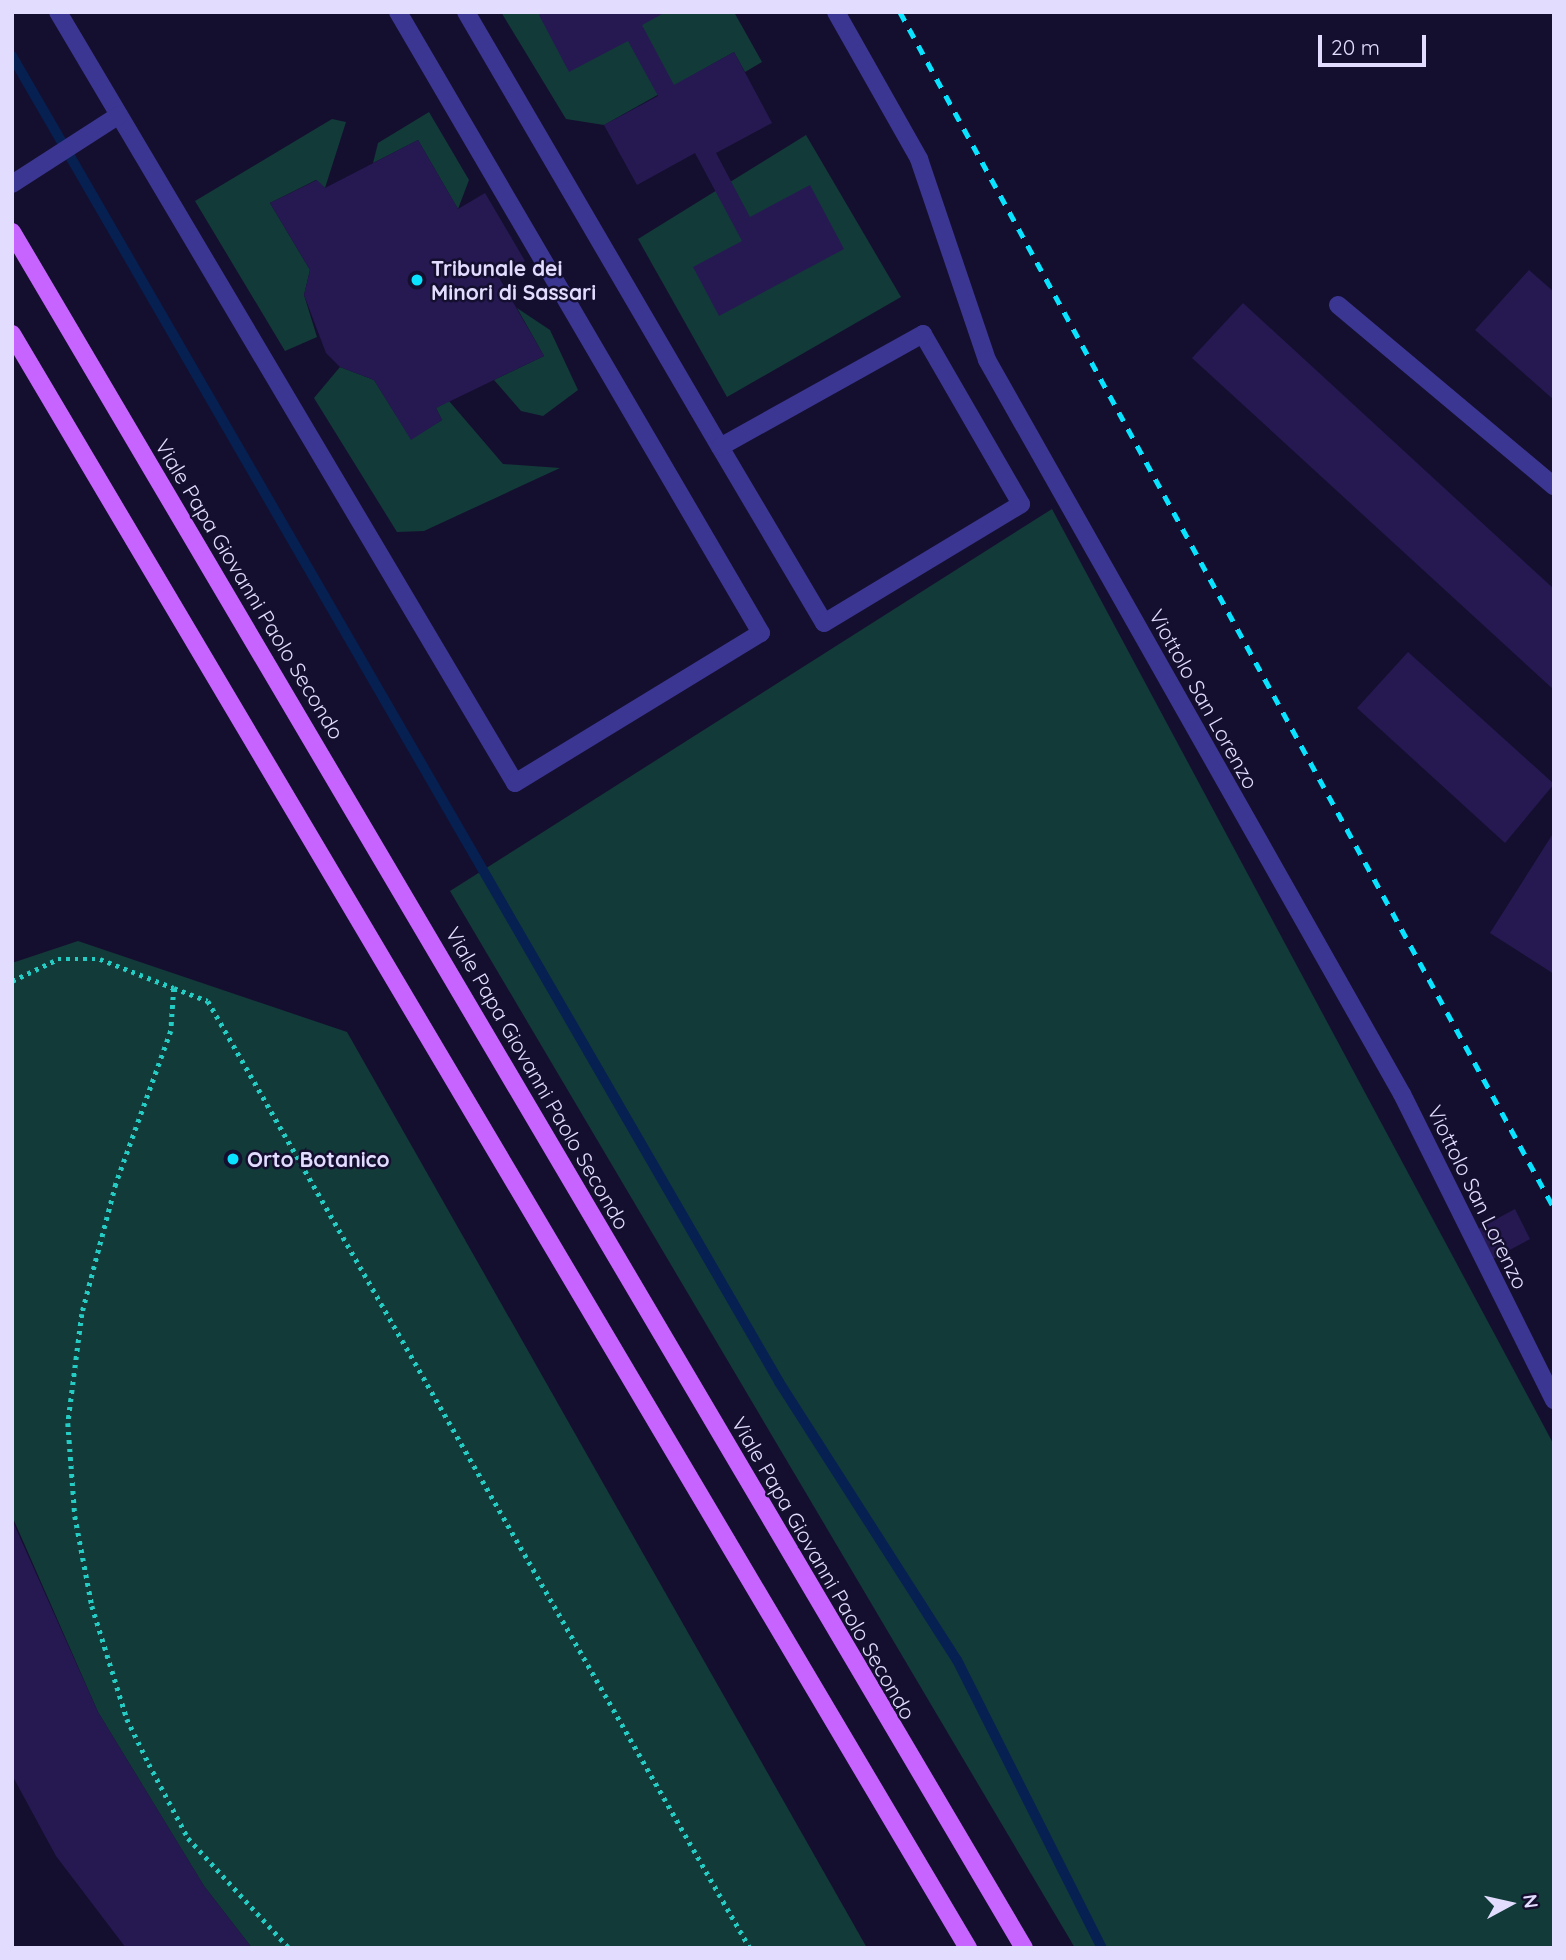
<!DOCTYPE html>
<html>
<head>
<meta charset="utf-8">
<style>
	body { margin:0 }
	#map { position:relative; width:1566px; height:1960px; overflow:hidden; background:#150f2f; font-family:Quicksand,sans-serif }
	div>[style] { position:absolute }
	.green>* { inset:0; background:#123a39 }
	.stream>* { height:10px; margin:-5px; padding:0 5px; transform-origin:5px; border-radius:5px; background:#062052 }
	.building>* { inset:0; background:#261952 }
	.path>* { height:4.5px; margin-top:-2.25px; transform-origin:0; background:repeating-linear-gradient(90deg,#25ccc4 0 3.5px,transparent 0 8.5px) }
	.minor>* { height:18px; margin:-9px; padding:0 9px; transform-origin:9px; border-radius:9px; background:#3b3692 }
	.major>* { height:18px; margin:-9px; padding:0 9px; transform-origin:9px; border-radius:9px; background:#c764ff }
	.rail>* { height:5px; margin-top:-2.5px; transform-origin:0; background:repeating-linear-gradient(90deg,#09e3ff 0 10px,transparent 0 19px) }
	.dots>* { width:19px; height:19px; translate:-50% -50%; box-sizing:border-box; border:4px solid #150f2f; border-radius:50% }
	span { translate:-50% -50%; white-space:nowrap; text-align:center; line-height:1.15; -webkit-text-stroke:5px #150f2f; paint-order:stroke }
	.poi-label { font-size:21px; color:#e2ddff; font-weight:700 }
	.left { translate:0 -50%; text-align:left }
	.street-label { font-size:21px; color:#e2ddff }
	.frame { position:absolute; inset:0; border:14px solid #e2ddff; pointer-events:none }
	.north { position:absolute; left:1475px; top:1869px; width:70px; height:70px; -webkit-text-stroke:5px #150f2f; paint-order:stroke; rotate:82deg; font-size:19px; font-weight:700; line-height:28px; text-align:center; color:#e2ddff }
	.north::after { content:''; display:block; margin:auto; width:24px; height:32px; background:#e2ddff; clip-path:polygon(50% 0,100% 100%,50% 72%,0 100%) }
	.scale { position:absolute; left:1318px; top:35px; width:108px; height:32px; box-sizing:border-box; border:4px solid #e2ddff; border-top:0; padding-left:9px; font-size:21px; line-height:24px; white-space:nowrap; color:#e2ddff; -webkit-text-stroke:5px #150f2f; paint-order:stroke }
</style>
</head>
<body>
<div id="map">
	<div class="green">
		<i style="clip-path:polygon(501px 12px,734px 12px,762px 62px,745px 72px,734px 52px,604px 125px,566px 119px)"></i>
		<i style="clip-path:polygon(429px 112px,469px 180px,458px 209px,418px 140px,373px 163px,378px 143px)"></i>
		<i style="clip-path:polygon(332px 119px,346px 122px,325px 188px,316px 180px,270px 203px,310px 270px,304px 295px,317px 337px,285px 351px,195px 201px)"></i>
		<i style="clip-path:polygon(806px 135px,901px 297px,727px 397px,638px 239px)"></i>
		<i style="clip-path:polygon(517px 308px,550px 330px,578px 390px,543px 416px,521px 411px,494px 380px,544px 356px)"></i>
		<i style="clip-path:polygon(340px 367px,374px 380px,411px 439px,442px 420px,436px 408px,449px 401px,503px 464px,560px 468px,424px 531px,397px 532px,314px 398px)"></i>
		<i style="clip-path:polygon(1052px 509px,1554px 1445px,1554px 1948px,1075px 1948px,450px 891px)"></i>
		<i style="clip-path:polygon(78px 941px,347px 1032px,867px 1948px,252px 1948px,204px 1886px,98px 1712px,12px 1516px,12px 963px)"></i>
	</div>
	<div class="stream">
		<i style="left:12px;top:56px;width:1532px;rotate:59.95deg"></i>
		<i style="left:779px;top:1382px;width:330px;rotate:57.4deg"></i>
		<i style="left:957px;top:1660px;width:322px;rotate:63.3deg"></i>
	</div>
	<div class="building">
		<i style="clip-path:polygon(544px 12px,666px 12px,642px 25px,674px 85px,734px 52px,772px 123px,716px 153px,750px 217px,810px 185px,844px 249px,719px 316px,693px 267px,742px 241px,695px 153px,637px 185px,604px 125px,658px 96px,628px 41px,569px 72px,539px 15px)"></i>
		<i style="clip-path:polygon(418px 140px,458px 209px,485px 193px,525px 261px,498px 276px,544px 356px,436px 408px,442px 420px,411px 440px,374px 380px,340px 367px,326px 353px,304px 295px,310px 270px,270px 203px,317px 180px,325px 188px)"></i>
		<i style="clip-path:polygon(1529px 270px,1554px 292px,1554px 400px,1475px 330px)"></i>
		<i style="clip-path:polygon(1243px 303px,1554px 589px,1554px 690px,1192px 358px)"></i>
		<i style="clip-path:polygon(1408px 652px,1554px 784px,1505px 843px,1357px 708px)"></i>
		<i style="clip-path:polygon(1554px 832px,1554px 974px,1490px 933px)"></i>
		<i style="clip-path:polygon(1515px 1209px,1530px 1239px,1491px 1260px,1476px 1230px)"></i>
		<i style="clip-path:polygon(13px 1522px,98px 1712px,204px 1886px,252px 1948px,126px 1948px,56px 1856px,12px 1775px)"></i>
	</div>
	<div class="path">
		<i style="left:12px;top:981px;width:51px;rotate:-25.6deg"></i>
		<i style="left:58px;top:959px;width:42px"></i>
		<i style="left:100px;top:959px;width:79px;rotate:21.4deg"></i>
		<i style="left:174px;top:988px;width:43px;rotate:94deg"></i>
		<i style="left:171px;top:1031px;width:163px;rotate:109.8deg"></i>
		<i style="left:116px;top:1184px;width:134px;rotate:104.7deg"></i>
		<i style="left:82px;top:1314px;width:110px;rotate:97.3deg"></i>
		<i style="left:68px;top:1423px;width:93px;rotate:85.7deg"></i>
		<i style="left:75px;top:1516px;width:92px;rotate:79.3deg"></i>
		<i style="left:92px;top:1606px;width:118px;rotate:72.8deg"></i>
		<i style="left:127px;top:1719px;width:50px;rotate:63.9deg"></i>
		<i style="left:149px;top:1764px;width:84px;rotate:62.2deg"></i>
		<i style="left:188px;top:1838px;width:149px;rotate:47.4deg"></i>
		<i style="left:174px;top:988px;width:36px;rotate:21deg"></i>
		<i style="left:208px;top:1001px;width:1091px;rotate:60.22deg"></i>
	</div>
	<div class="minor">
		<i style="left:58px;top:12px;width:896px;rotate:59.34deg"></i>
		<i style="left:515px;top:783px;width:288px;rotate:-31.4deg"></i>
		<i style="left:761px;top:633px;width:719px;rotate:-120.31deg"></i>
		<i style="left:466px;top:12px;width:504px;rotate:59.72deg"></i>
		<i style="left:720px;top:447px;width:204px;rotate:59.4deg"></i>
		<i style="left:824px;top:623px;width:230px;rotate:-31.1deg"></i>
		<i style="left:1021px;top:504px;width:196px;rotate:-120deg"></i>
		<i style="left:923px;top:334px;width:232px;rotate:150.9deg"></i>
		<i style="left:836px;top:12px;width:169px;rotate:60.5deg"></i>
		<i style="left:919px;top:159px;width:212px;rotate:71.3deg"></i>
		<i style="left:987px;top:360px;width:843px;rotate:60.52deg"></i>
		<i style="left:1402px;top:1094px;width:342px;rotate:63.6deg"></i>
		<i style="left:12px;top:184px;width:127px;rotate:-32.8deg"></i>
		<i style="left:1338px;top:305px;width:282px;rotate:40deg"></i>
	</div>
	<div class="major">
		<i style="left:12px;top:232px;width:1992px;rotate:59.47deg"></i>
		<i style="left:12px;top:334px;width:1876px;rotate:59.36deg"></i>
	</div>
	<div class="rail">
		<i style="left:900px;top:12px;width:1363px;rotate:61.33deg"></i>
	</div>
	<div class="dots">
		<i style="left:417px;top:280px;background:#09e3ff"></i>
		<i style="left:233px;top:1159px;background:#09e3ff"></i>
	</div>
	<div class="poi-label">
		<span class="left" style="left:431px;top:280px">Tribunale dei<br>Minori di Sassari</span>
		<span class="left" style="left:247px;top:1159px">Orto Botanico</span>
	</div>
	<div class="street-label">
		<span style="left:250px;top:589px;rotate:59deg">Viale Papa Giovanni Paolo Secondo</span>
		<span style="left:1204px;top:699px;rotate:61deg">Viottolo San Lorenzo</span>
		<span style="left:538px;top:1078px;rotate:60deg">Viale Papa Giovanni Paolo Secondo</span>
		<span style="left:1478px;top:1197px;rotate:64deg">Viottolo San Lorenzo</span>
		<span style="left:824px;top:1568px;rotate:60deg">Viale Papa Giovanni Paolo Secondo</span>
	</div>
	<div class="frame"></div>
	<div class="north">N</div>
	<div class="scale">20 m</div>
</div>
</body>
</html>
